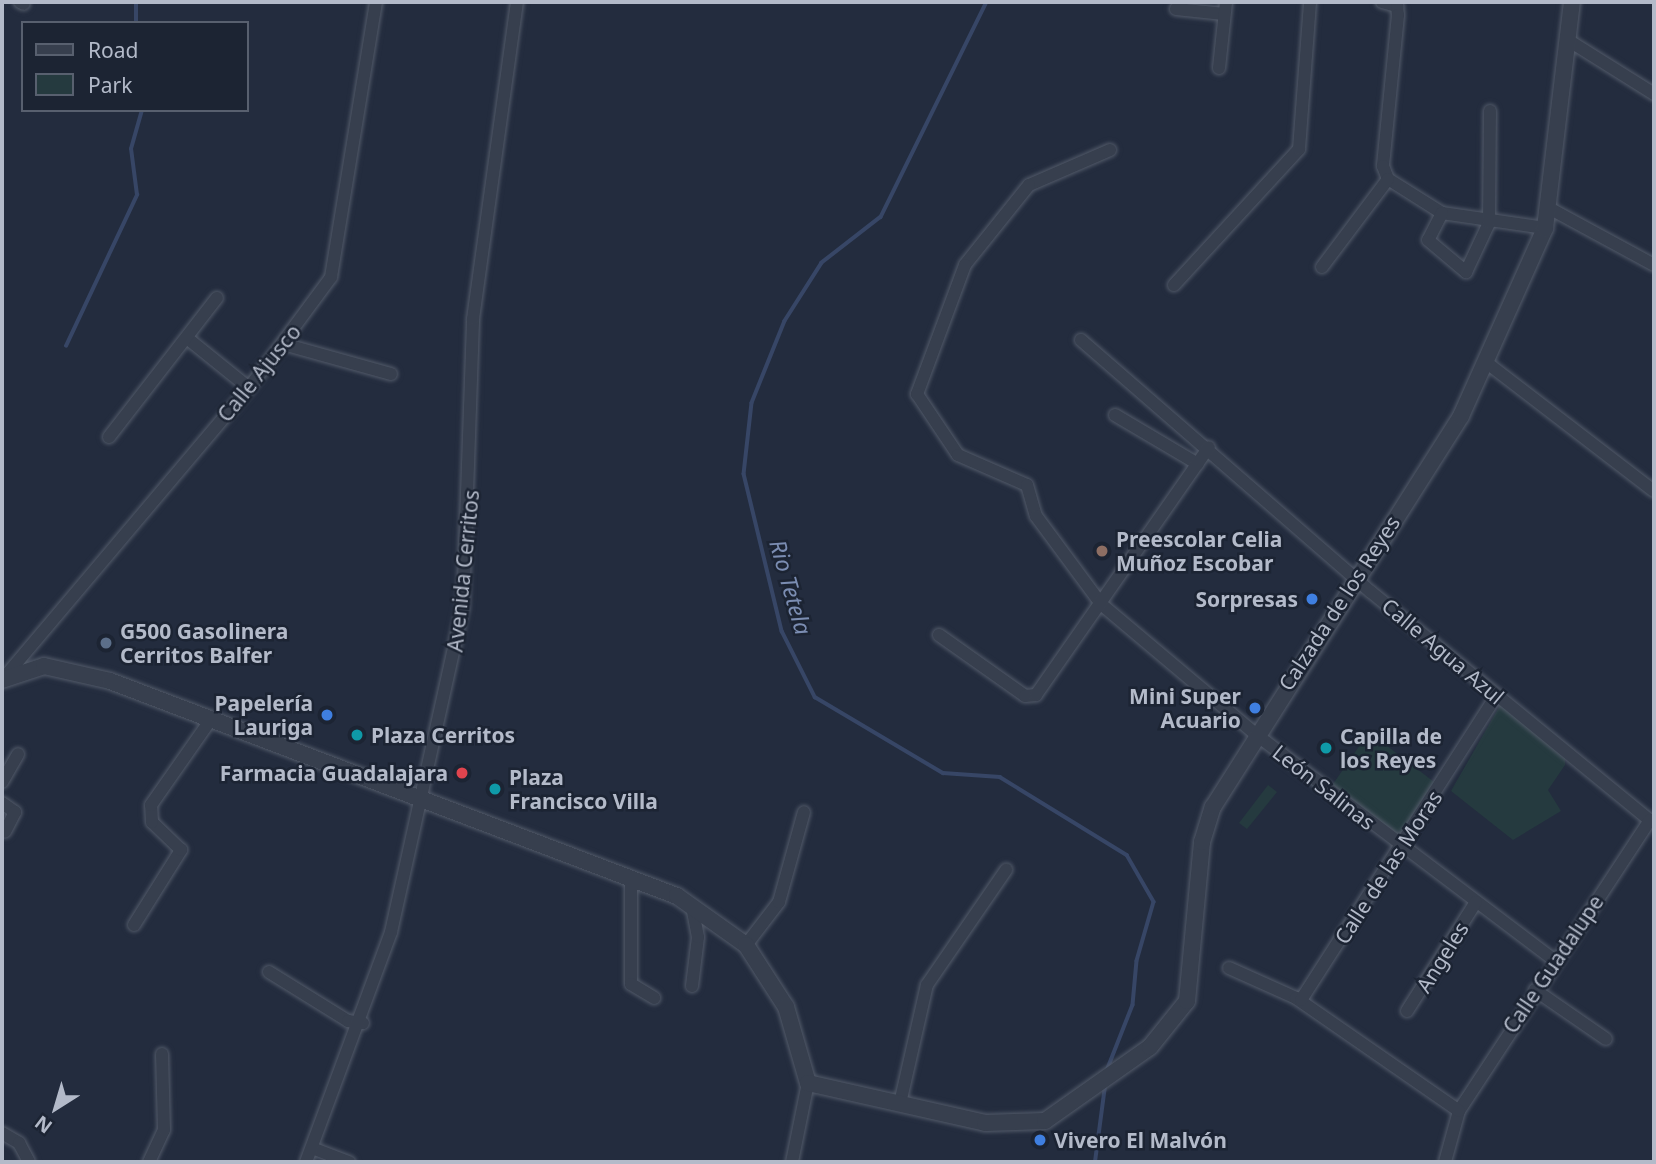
<!DOCTYPE html>
<html>
<head>
<meta charset="utf-8">
<style>
	body { margin:0 }
	#map { position:relative; width:1656px; height:1164px; overflow:hidden; background:#232c3e; font-family:"Noto Sans",sans-serif }
	div>[style] { position:absolute }
	.green>* { inset:0; background:#253a3f }
	.stream>* { height:3.5px; margin:-1.75px; padding:0 1.75px; transform-origin:1.75px; border-radius:1.75px; background:#374666 }
	.roads { filter:drop-shadow(0 0 2px #525a69) drop-shadow(0 0 2px #525a69) }
	.minor>* { height:12px; margin:-6px; padding:0 6px; transform-origin:6px; border-radius:6px; background:#373f4e }
	.tertiary>* { height:16px; margin:-8px; padding:0 8px; transform-origin:8px; border-radius:8px; background:#373f4e }
	.dots>* { width:19px; height:19px; translate:-50% -50%; box-sizing:border-box; border:4px solid #1c2433; border-radius:50% }
	span { translate:-50% -50%; white-space:nowrap; text-align:center; line-height:1.15; -webkit-text-stroke:5px #1c2433; paint-order:stroke }
	.street-label { font-size:21px; color:#b3bac9 }
	.poi-label { font-size:21px; color:#b3bac9; font-weight:700 }
	.left { translate:0 -50%; text-align:left }
	.right { translate:-100% -50%; text-align:right }
	.water-label { font-size:23px; color:#7b8db2; font-style:italic }
	.frame { position:absolute; inset:0; border:4px solid #b3bac9; pointer-events:none }
	.legend { position:absolute; left:21px; top:21px; width:228px; height:91px; box-sizing:border-box; background:#1c2433; border:2px solid #58606f; margin:0; padding:9px 12px; list-style:none; font-size:21px; color:#b3bac9 }
	.legend li { display:flex; align-items:center; gap:14px; height:35px }
	.legend b { width:35px; border:2px solid #58606f }
	.north { position:absolute; left:21px; top:1073px; width:70px; height:70px; -webkit-text-stroke:5px #1c2433; paint-order:stroke; rotate:217deg; font-size:19px; font-weight:700; line-height:28px; text-align:center; color:#b3bac9 }
	.north::after { content:''; display:block; margin:auto; width:24px; height:32px; background:#b3bac9; clip-path:polygon(50% 0,100% 100%,50% 72%,0 100%) }
</style>
</head>
<body>
<div id="map">
	<div class="green">
		<i style="clip-path:polygon(1502px 702px,1565px 751px,1565px 765px,1548px 790px,1561px 811px,1513px 840px,1451px 791px)"></i>
		<i style="clip-path:polygon(1369px 732px,1438px 785px,1401px 840px,1331px 787px)"></i>
		<i style="clip-path:polygon(1268px 785px,1277px 792px,1247px 829px,1239px 823px)"></i>
	</div>
	<div class="stream">
		<i style="left:987px;top:2px;width:240px;rotate:116.2deg"></i>
		<i style="left:881px;top:217px;width:75px;rotate:142.1deg"></i>
		<i style="left:822px;top:263px;width:69px;rotate:122.5deg"></i>
		<i style="left:785px;top:321px;width:88px;rotate:111.9deg"></i>
		<i style="left:752px;top:403px;width:71px;rotate:96.4deg"></i>
		<i style="left:744px;top:474px;width:162px;rotate:76.4deg"></i>
		<i style="left:782px;top:631px;width:74px;rotate:63.4deg"></i>
		<i style="left:815px;top:697px;width:149px;rotate:30.7deg"></i>
		<i style="left:943px;top:773px;width:57px;rotate:4deg"></i>
		<i style="left:1000px;top:777px;width:149px;rotate:31.6deg"></i>
		<i style="left:1127px;top:855px;width:54px;rotate:60.1deg"></i>
		<i style="left:1154px;top:902px;width:61px;rotate:106.1deg"></i>
		<i style="left:1137px;top:961px;width:44px;rotate:95.2deg"></i>
		<i style="left:1133px;top:1005px;width:71px;rotate:111.5deg"></i>
		<i style="left:136px;top:23px;width:21px;rotate:-90deg"></i>
		<i style="left:66px;top:346px;width:167px;rotate:-64.8deg"></i>
		<i style="left:137px;top:195px;width:46px;rotate:-97.4deg"></i>
		<i style="left:131px;top:149px;width:41px;rotate:-74.2deg"></i>
		<i style="left:1095px;top:1162px;width:77px;rotate:-82.5deg"></i>
	</div>
	<div class="roads">
		<div class="minor">
			<i style="left:20px;top:2px;width:4px;rotate:27deg"></i>
			<i style="left:1382px;top:2px;width:16px;rotate:15deg"></i>
			<i style="left:1397px;top:6px;width:9px;rotate:84deg"></i>
			<i style="left:1398px;top:15px;width:152px;rotate:95.7deg"></i>
			<i style="left:1383px;top:166px;width:14px;rotate:69deg"></i>
			<i style="left:1388px;top:179px;width:64px;rotate:32.2deg"></i>
			<i style="left:1442px;top:213px;width:104px;rotate:8.3deg"></i>
			<i style="left:1176px;top:9px;width:48px;rotate:5.9deg"></i>
			<i style="left:1568px;top:40px;width:102px;rotate:32.1deg"></i>
			<i style="left:1219px;top:68px;width:66px;rotate:-83.9deg"></i>
			<i style="left:1110px;top:150px;width:88px;rotate:156.6deg"></i>
			<i style="left:1029px;top:185px;width:102px;rotate:128.7deg"></i>
			<i style="left:965px;top:265px;width:138px;rotate:110.4deg"></i>
			<i style="left:917px;top:394px;width:73px;rotate:56.1deg"></i>
			<i style="left:958px;top:455px;width:75px;rotate:23.5deg"></i>
			<i style="left:1027px;top:485px;width:32px;rotate:74deg"></i>
			<i style="left:1036px;top:516px;width:109px;rotate:53.5deg"></i>
			<i style="left:1101px;top:604px;width:200px;rotate:40.1deg"></i>
			<i style="left:1254px;top:733px;width:376px;rotate:37.1deg"></i>
			<i style="left:1549px;top:208px;width:119px;rotate:28.5deg"></i>
			<i style="left:1442px;top:213px;width:30px;rotate:117deg"></i>
			<i style="left:1428px;top:240px;width:50px;rotate:40.1deg"></i>
			<i style="left:1466px;top:272px;width:54px;rotate:-64.9deg"></i>
			<i style="left:1489px;top:223px;width:112px;rotate:-89.5deg"></i>
			<i style="left:1322px;top:267px;width:110px;rotate:-53.1deg"></i>
			<i style="left:1174px;top:285px;width:185px;rotate:-47.4deg"></i>
			<i style="left:1299px;top:149px;width:147px;rotate:-85.7deg"></i>
			<i style="left:187px;top:338px;width:80px;rotate:38.9deg"></i>
			<i style="left:1081px;top:340px;width:384px;rotate:41deg"></i>
			<i style="left:1371px;top:592px;width:360px;rotate:39.3deg"></i>
			<i style="left:1650px;top:820px;width:348px;rotate:123.3deg"></i>
			<i style="left:1459px;top:1111px;width:53px;rotate:105.4deg"></i>
			<i style="left:283px;top:344px;width:112px;rotate:15.5deg"></i>
			<i style="left:1487px;top:363px;width:210px;rotate:37.5deg"></i>
			<i style="left:1115px;top:415px;width:96px;rotate:30.6deg"></i>
			<i style="left:109px;top:437px;width:176px;rotate:-52.2deg"></i>
			<i style="left:939px;top:635px;width:105px;rotate:35.3deg"></i>
			<i style="left:1025px;top:696px;width:11px;rotate:-5deg"></i>
			<i style="left:1036px;top:695px;width:302px;rotate:-55.1deg"></i>
			<i style="left:3px;top:679px;width:381px;rotate:-49.8deg"></i>
			<i style="left:249px;top:388px;width:138px;rotate:-53.5deg"></i>
			<i style="left:331px;top:277px;width:279px;rotate:-80.7deg"></i>
			<i style="left:2px;top:782px;width:32px;rotate:-60deg"></i>
			<i style="left:2px;top:803px;width:16px;rotate:35deg"></i>
			<i style="left:15px;top:812px;width:22px;rotate:117deg"></i>
			<i style="left:631px;top:877px;width:107px;rotate:90deg"></i>
			<i style="left:631px;top:984px;width:27px;rotate:31deg"></i>
			<i style="left:134px;top:925px;width:89px;rotate:-57.9deg"></i>
			<i style="left:181px;top:850px;width:40px;rotate:-136deg"></i>
			<i style="left:152px;top:822px;width:17px;rotate:-93deg"></i>
			<i style="left:151px;top:805px;width:106px;rotate:-55deg"></i>
			<i style="left:746px;top:945px;width:54px;rotate:-52.5deg"></i>
			<i style="left:779px;top:902px;width:93px;rotate:-74.5deg"></i>
			<i style="left:1229px;top:968px;width:73px;rotate:24.1deg"></i>
			<i style="left:1296px;top:998px;width:198px;rotate:34.7deg"></i>
			<i style="left:269px;top:972px;width:93px;rotate:31.8deg"></i>
			<i style="left:348px;top:1021px;width:15px;rotate:8deg"></i>
			<i style="left:692px;top:986px;width:49px;rotate:-83deg"></i>
			<i style="left:698px;top:937px;width:32px;rotate:-101deg"></i>
			<i style="left:1535px;top:990px;width:86px;rotate:34.6deg"></i>
			<i style="left:1301px;top:1000px;width:361px;rotate:-57.3deg"></i>
			<i style="left:1407px;top:1011px;width:129px;rotate:-57.7deg"></i>
			<i style="left:901px;top:1099px;width:117px;rotate:-77.2deg"></i>
			<i style="left:927px;top:985px;width:140px;rotate:-55.5deg"></i>
			<i style="left:2px;top:1133px;width:20px;rotate:30deg"></i>
			<i style="left:19px;top:1143px;width:21px;rotate:62deg"></i>
			<i style="left:312px;top:1148px;width:40px;rotate:21deg"></i>
			<i style="left:149px;top:1162px;width:35px;rotate:-65deg"></i>
			<i style="left:164px;top:1130px;width:76px;rotate:-91.5deg"></i>
			<i style="left:306px;top:1162px;width:245px;rotate:-69.7deg"></i>
			<i style="left:391px;top:932px;width:332px;rotate:-77.5deg"></i>
			<i style="left:463px;top:608px;width:289px;rotate:-88deg"></i>
			<i style="left:473px;top:319px;width:320px;rotate:-82.1deg"></i>
			<i style="left:792px;top:1162px;width:81px;rotate:-78.6deg"></i>
		</div>
		<div class="tertiary">
			<i style="left:2px;top:680px;width:44px;rotate:-18.4deg"></i>
			<i style="left:44px;top:666px;width:68px;rotate:12.8deg"></i>
			<i style="left:110px;top:681px;width:606px;rotate:20.77deg"></i>
			<i style="left:677px;top:896px;width:85px;rotate:35.4deg"></i>
			<i style="left:746px;top:945px;width:74px;rotate:57.2deg"></i>
			<i style="left:786px;top:1007px;width:79px;rotate:73.9deg"></i>
			<i style="left:808px;top:1083px;width:181px;rotate:12.7deg"></i>
			<i style="left:985px;top:1123px;width:60px;rotate:-1.9deg"></i>
			<i style="left:1045px;top:1121px;width:128px;rotate:-35.2deg"></i>
			<i style="left:1150px;top:1047px;width:59px;rotate:-51.2deg"></i>
			<i style="left:1187px;top:1001px;width:160px;rotate:-84.6deg"></i>
			<i style="left:1202px;top:842px;width:37px;rotate:-73deg"></i>
			<i style="left:1213px;top:807px;width:463px;rotate:-57.6deg"></i>
			<i style="left:1461px;top:416px;width:206px;rotate:-65.9deg"></i>
			<i style="left:1545px;top:228px;width:228px;rotate:-83.2deg"></i>
		</div>
	</div>
	<div class="dots">
		<i style="left:1102px;top:551px;background:#8d6e63"></i>
		<i style="left:1312px;top:599px;background:#3f7fe0"></i>
		<i style="left:106px;top:643px;background:#5c6f8a"></i>
		<i style="left:1255px;top:708px;background:#3f7fe0"></i>
		<i style="left:327px;top:715px;background:#3f7fe0"></i>
		<i style="left:357px;top:735px;background:#0f9aa8"></i>
		<i style="left:1326px;top:748px;background:#0f9aa8"></i>
		<i style="left:462px;top:773px;background:#e0444e"></i>
		<i style="left:495px;top:789px;background:#0f9aa8"></i>
		<i style="left:1040px;top:1140px;background:#3f7fe0"></i>
	</div>
	<div class="street-label">
		<span style="left:259px;top:373px;rotate:-51deg">Calle Ajusco</span>
		<span style="left:463px;top:571px;rotate:-84deg">Avenida Cerritos</span>
		<span style="left:1339px;top:603px;rotate:-57deg">Calzada de los Reyes</span>
		<span style="left:1443px;top:651px;rotate:40deg">Calle Agua Azul</span>
		<span style="left:1324px;top:787px;rotate:38deg">León Salinas</span>
		<span style="left:1388px;top:867px;rotate:-57deg">Calle de las Moras</span>
		<span style="left:1442px;top:957px;rotate:-58deg">Angeles</span>
		<span style="left:1553px;top:964px;rotate:-56deg">Calle Guadalupe</span>
	</div>
	<div class="poi-label">
		<span class="left" style="left:1116px;top:551px">Preescolar Celia<br>Muñoz Escobar</span>
		<span class="right" style="left:1298px;top:599px">Sorpresas</span>
		<span class="left" style="left:120px;top:643px">G500 Gasolinera<br>Cerritos Balfer</span>
		<span class="right" style="left:1241px;top:708px">Mini Super<br>Acuario</span>
		<span class="right" style="left:313px;top:715px">Papelería<br>Lauriga</span>
		<span class="left" style="left:371px;top:735px">Plaza Cerritos</span>
		<span class="left" style="left:1340px;top:748px">Capilla de<br>los Reyes</span>
		<span class="right" style="left:448px;top:773px">Farmacia Guadalajara</span>
		<span class="left" style="left:509px;top:789px">Plaza<br>Francisco Villa</span>
		<span class="left" style="left:1054px;top:1140px">Vivero El Malvón</span>
	</div>
	<div class="water-label">
		<span style="left:791px;top:587px;rotate:74deg">Rio Tetela</span>
	</div>
	<div class="frame"></div>
	<ul class="legend">
	<li><b style="height:9px;background:#373f4e"></b>Road</li>
	<li><b style="height:19px;background:#253a3f"></b>Park</li>
	</ul>
	<div class="north">N</div>
</div>
</body>
</html>
